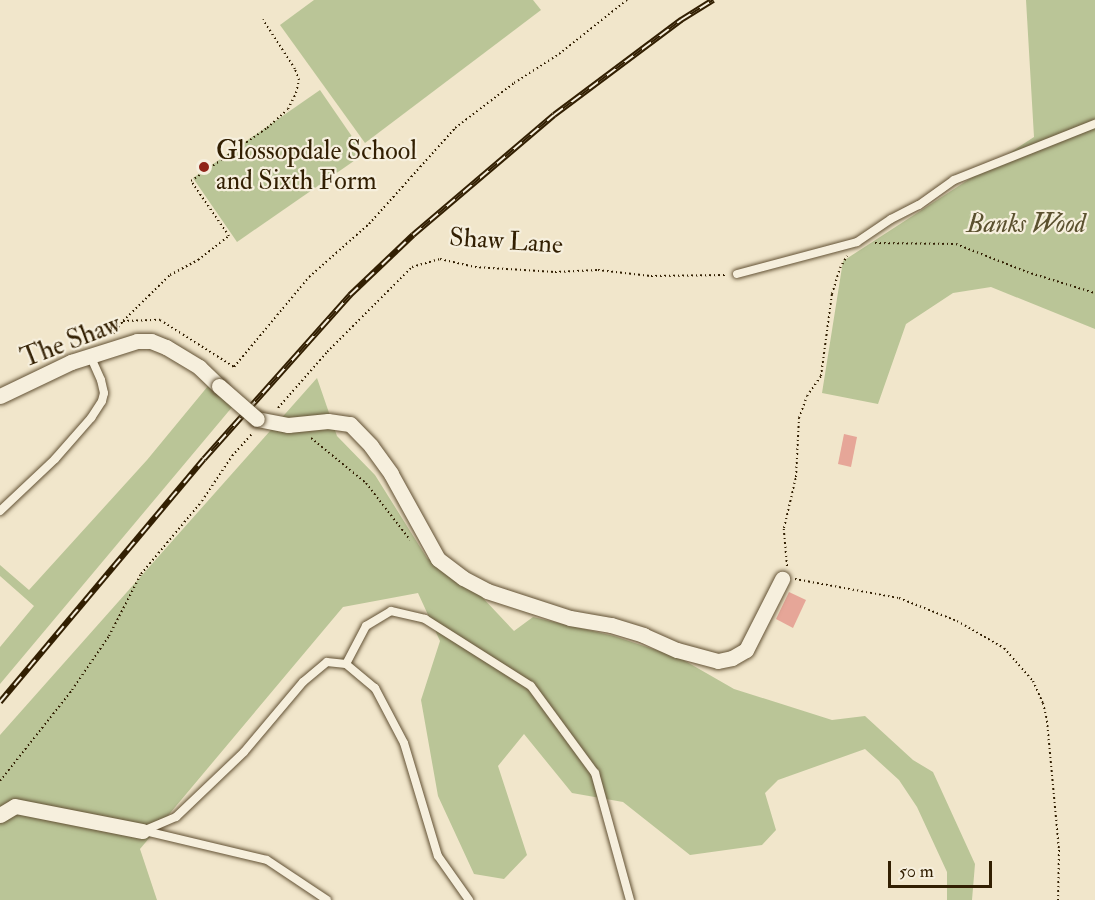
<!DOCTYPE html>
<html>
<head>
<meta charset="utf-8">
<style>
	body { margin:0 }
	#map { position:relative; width:1095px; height:900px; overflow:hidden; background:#f1e6cb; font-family:"IM FELL Double Pica",serif }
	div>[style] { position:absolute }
	.green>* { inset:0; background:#bac597 }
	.building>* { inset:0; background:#e6a698 }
	.path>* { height:2px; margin-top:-1px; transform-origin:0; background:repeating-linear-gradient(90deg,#321f02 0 1.5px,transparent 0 4.5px) }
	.roads { filter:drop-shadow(0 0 2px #625134) drop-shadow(0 0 2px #625134) }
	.service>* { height:8px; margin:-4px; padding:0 4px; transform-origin:4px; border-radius:4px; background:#f6efdd }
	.minor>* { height:15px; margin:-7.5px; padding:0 7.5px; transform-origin:7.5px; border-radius:7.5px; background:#f6efdd }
	.rail>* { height:6px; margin-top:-3px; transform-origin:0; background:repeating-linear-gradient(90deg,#f6efdd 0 11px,#321f02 0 22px); box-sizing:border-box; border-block:2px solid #321f02 }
	.bridges { filter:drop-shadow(0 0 2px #625134) drop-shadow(0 0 2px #625134) }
	.minor-bridge>* { height:15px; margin:-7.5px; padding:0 7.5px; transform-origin:7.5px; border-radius:7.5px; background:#f6efdd }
	.dots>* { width:16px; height:16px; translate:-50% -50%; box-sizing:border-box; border:3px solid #f6efdd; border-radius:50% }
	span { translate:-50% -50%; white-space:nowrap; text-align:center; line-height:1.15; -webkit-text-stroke:4.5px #f6efdd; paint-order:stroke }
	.poi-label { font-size:26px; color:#321f02 }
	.left { translate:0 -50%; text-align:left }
	.park-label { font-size:26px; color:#5b512f; font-style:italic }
	.street-label { font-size:26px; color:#321f02 }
	.scale { position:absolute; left:888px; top:861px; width:104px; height:27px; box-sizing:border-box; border:3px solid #321f02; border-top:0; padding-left:8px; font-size:18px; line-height:21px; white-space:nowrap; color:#321f02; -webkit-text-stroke:4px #f6efdd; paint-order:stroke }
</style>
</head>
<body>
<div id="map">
	<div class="green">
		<i style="clip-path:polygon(314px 0,533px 0,541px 10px,365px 143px,280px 25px)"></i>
		<i style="clip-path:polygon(1026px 0,1095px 0,1095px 329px,991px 287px,953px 293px,906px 324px,878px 404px,822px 393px,843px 261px,1034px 137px)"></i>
		<i style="clip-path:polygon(320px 90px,364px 154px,237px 242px,193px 178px)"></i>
		<i style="clip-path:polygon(317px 378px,337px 436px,375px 475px,427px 558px,482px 597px,514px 631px,533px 617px,614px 636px,680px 658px,734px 689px,832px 720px,865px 716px,913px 760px,933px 772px,975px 864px,972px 900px,947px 900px,947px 872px,917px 807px,899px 780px,865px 749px,778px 780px,765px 793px,776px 830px,762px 845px,690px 855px,623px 802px,572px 793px,524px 734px,498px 766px,527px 855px,504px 879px,474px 874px,438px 796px,421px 700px,440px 641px,418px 593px,343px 607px,140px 849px,157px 900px,0 900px,0 735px)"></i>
		<i style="clip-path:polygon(208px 386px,233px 406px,0 684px,0 647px,34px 606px,0 576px,0 565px,29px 590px,147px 460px)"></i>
	</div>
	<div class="building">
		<i style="clip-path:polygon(844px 434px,857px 437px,851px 467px,838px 464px)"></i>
		<i style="clip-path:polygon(789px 592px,806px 600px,793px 628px,776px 619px)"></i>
	</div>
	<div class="path">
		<i style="left:875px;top:243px;width:81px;rotate:0.7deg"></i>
		<i style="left:956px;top:244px;width:76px;rotate:21.5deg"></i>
		<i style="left:1027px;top:272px;width:71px;rotate:17.2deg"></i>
		<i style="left:123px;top:321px;width:66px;rotate:-44.4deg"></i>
		<i style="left:170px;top:275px;width:32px;rotate:-28deg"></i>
		<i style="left:198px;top:260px;width:39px;rotate:-38deg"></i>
		<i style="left:229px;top:236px;width:67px;rotate:-124.6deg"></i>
		<i style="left:191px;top:181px;width:93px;rotate:-34.9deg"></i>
		<i style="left:267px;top:128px;width:28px;rotate:-42deg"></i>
		<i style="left:288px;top:109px;width:18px;rotate:-63deg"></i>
		<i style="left:296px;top:93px;width:13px;rotate:-77deg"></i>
		<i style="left:299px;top:80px;width:12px;rotate:-110deg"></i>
		<i style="left:295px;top:69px;width:59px;rotate:-123.1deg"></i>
		<i style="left:113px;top:334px;width:16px;rotate:-52deg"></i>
		<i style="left:123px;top:321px;width:37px;rotate:-2deg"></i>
		<i style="left:160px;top:320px;width:88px;rotate:32.4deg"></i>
		<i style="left:234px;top:367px;width:117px;rotate:-50.2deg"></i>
		<i style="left:309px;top:277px;width:80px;rotate:-41.5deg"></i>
		<i style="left:369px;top:224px;width:129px;rotate:-48.1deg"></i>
		<i style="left:455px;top:128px;width:74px;rotate:-37.3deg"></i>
		<i style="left:514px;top:83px;width:54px;rotate:-32.8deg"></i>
		<i style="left:559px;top:54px;width:87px;rotate:-38.5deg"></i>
		<i style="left:278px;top:408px;width:74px;rotate:-48.8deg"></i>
		<i style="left:327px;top:352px;width:120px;rotate:-45deg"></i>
		<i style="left:412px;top:267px;width:29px;rotate:-16deg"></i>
		<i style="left:440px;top:259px;width:36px;rotate:13deg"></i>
		<i style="left:475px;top:267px;width:80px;rotate:3.6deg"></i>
		<i style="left:555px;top:272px;width:43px;rotate:-2.7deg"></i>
		<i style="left:598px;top:270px;width:53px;rotate:6.5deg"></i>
		<i style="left:651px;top:276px;width:74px;rotate:-0.8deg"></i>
		<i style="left:311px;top:438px;width:71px;rotate:39.3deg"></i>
		<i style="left:366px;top:483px;width:72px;rotate:52.3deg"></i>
		<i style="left:787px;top:566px;width:38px;rotate:-95deg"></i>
		<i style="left:784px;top:528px;width:52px;rotate:-76.8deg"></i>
		<i style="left:796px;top:477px;width:59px;rotate:-87.1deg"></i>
		<i style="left:799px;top:418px;width:23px;rotate:-70deg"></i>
		<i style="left:807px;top:396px;width:24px;rotate:-55deg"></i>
		<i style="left:821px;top:376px;width:83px;rotate:-82.4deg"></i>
		<i style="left:832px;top:294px;width:27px;rotate:-73deg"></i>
		<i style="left:840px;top:268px;width:14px;rotate:-60deg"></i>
		<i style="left:795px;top:579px;width:106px;rotate:10.4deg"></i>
		<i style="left:899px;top:598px;width:62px;rotate:21.6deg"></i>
		<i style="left:957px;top:621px;width:54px;rotate:29.9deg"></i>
		<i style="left:1004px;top:648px;width:44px;rotate:48.7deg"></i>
		<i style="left:1033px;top:681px;width:24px;rotate:66deg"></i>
		<i style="left:1043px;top:703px;width:18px;rotate:77deg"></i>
		<i style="left:1047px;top:721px;width:130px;rotate:84.7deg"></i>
		<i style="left:1059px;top:850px;width:50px;rotate:91.1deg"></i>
		<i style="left:0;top:781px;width:116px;rotate:-51.6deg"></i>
		<i style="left:72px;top:690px;width:65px;rotate:-55.6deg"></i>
		<i style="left:109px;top:636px;width:70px;rotate:-62.7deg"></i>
		<i style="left:141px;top:574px;width:95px;rotate:-50.1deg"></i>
		<i style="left:202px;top:501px;width:54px;rotate:-56.3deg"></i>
		<i style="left:232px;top:456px;width:31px;rotate:-48deg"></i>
	</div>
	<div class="roads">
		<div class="service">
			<i style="left:737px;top:274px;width:124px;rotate:-14.9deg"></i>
			<i style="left:857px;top:242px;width:41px;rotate:-34.1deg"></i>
			<i style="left:891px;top:219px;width:31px;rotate:-27deg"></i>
			<i style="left:919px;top:205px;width:43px;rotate:-35.5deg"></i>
			<i style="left:954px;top:180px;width:152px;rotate:-21.7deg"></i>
			<i style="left:0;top:511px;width:76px;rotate:-43.4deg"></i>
			<i style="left:55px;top:459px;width:55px;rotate:-48.7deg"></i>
			<i style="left:91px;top:418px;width:20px;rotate:-57deg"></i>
			<i style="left:102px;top:401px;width:8px;rotate:-76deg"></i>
			<i style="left:104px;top:393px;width:13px;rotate:-103deg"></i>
			<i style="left:101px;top:380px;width:27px;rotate:-114deg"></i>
			<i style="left:346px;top:664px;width:43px;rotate:-62.2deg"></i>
			<i style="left:366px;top:626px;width:29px;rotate:-31deg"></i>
			<i style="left:391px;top:611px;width:35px;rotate:13deg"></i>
			<i style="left:425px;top:619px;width:125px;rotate:32.3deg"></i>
			<i style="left:531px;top:686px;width:108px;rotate:53.7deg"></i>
			<i style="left:595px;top:773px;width:132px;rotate:74.6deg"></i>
			<i style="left:143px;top:831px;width:36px;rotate:-23deg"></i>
			<i style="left:176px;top:817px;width:94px;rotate:-43.7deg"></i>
			<i style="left:244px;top:752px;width:92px;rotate:-49.9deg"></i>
			<i style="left:303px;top:682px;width:31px;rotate:-40deg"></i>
			<i style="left:327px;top:662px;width:19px;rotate:6deg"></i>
			<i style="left:346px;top:664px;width:38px;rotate:40deg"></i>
			<i style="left:375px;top:688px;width:62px;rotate:62.2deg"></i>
			<i style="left:404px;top:743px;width:118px;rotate:73.3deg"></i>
			<i style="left:438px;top:856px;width:54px;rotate:54.8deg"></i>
			<i style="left:145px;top:831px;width:125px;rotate:13.4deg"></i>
			<i style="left:267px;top:860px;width:72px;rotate:33.7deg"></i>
		</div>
		<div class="minor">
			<i style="left:0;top:396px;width:79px;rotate:-25.6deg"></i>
			<i style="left:71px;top:362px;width:69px;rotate:-17.7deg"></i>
			<i style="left:137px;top:341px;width:14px"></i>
			<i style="left:151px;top:341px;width:16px;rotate:22deg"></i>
			<i style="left:166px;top:347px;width:39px;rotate:31deg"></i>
			<i style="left:199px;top:367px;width:28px;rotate:44deg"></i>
			<i style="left:257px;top:419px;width:32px;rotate:11deg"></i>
			<i style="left:288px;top:425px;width:40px;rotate:-5.7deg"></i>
			<i style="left:328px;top:421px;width:22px;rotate:8deg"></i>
			<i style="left:350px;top:424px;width:30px;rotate:46deg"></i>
			<i style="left:371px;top:446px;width:34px;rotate:54deg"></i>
			<i style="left:391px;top:474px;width:97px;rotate:61.1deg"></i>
			<i style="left:438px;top:559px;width:31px;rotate:37deg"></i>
			<i style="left:463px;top:578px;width:27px;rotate:28deg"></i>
			<i style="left:487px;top:591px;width:87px;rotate:18deg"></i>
			<i style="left:570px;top:618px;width:42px;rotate:9.7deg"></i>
			<i style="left:611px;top:625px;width:34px;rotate:17deg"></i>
			<i style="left:643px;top:635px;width:37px;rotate:24deg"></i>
			<i style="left:677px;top:650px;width:42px;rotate:15deg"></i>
			<i style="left:718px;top:661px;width:14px;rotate:-12deg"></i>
			<i style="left:732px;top:658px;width:16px;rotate:-30deg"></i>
			<i style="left:746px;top:650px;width:80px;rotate:-63.1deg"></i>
			<i style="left:0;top:815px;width:17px;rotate:-31deg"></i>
			<i style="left:15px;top:806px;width:130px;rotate:11.1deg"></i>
		</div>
	</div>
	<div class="rail">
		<i style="left:0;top:702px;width:317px;rotate:-50deg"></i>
		<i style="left:204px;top:459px;width:220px;rotate:-48.3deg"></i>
		<i style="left:350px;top:295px;width:87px;rotate:-43.6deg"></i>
		<i style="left:413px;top:235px;width:185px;rotate:-40.4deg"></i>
		<i style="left:554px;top:115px;width:159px;rotate:-36.8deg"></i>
		<i style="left:681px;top:20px;width:38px;rotate:-32deg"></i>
	</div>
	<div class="bridges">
		<div class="minor-bridge">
			<i style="left:219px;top:386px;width:50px;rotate:41deg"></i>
		</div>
	</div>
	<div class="dots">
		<i style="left:204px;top:167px;background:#8f2418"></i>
	</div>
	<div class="poi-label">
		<span class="left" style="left:216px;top:167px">Glossopdale School<br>and Sixth Form</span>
	</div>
	<div class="park-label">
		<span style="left:1026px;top:225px">Banks Wood</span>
	</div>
	<div class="street-label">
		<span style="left:506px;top:242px;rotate:4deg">Shaw Lane</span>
		<span style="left:71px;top:342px;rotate:-21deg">The Shaw</span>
	</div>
	<div class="scale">50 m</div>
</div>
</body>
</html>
